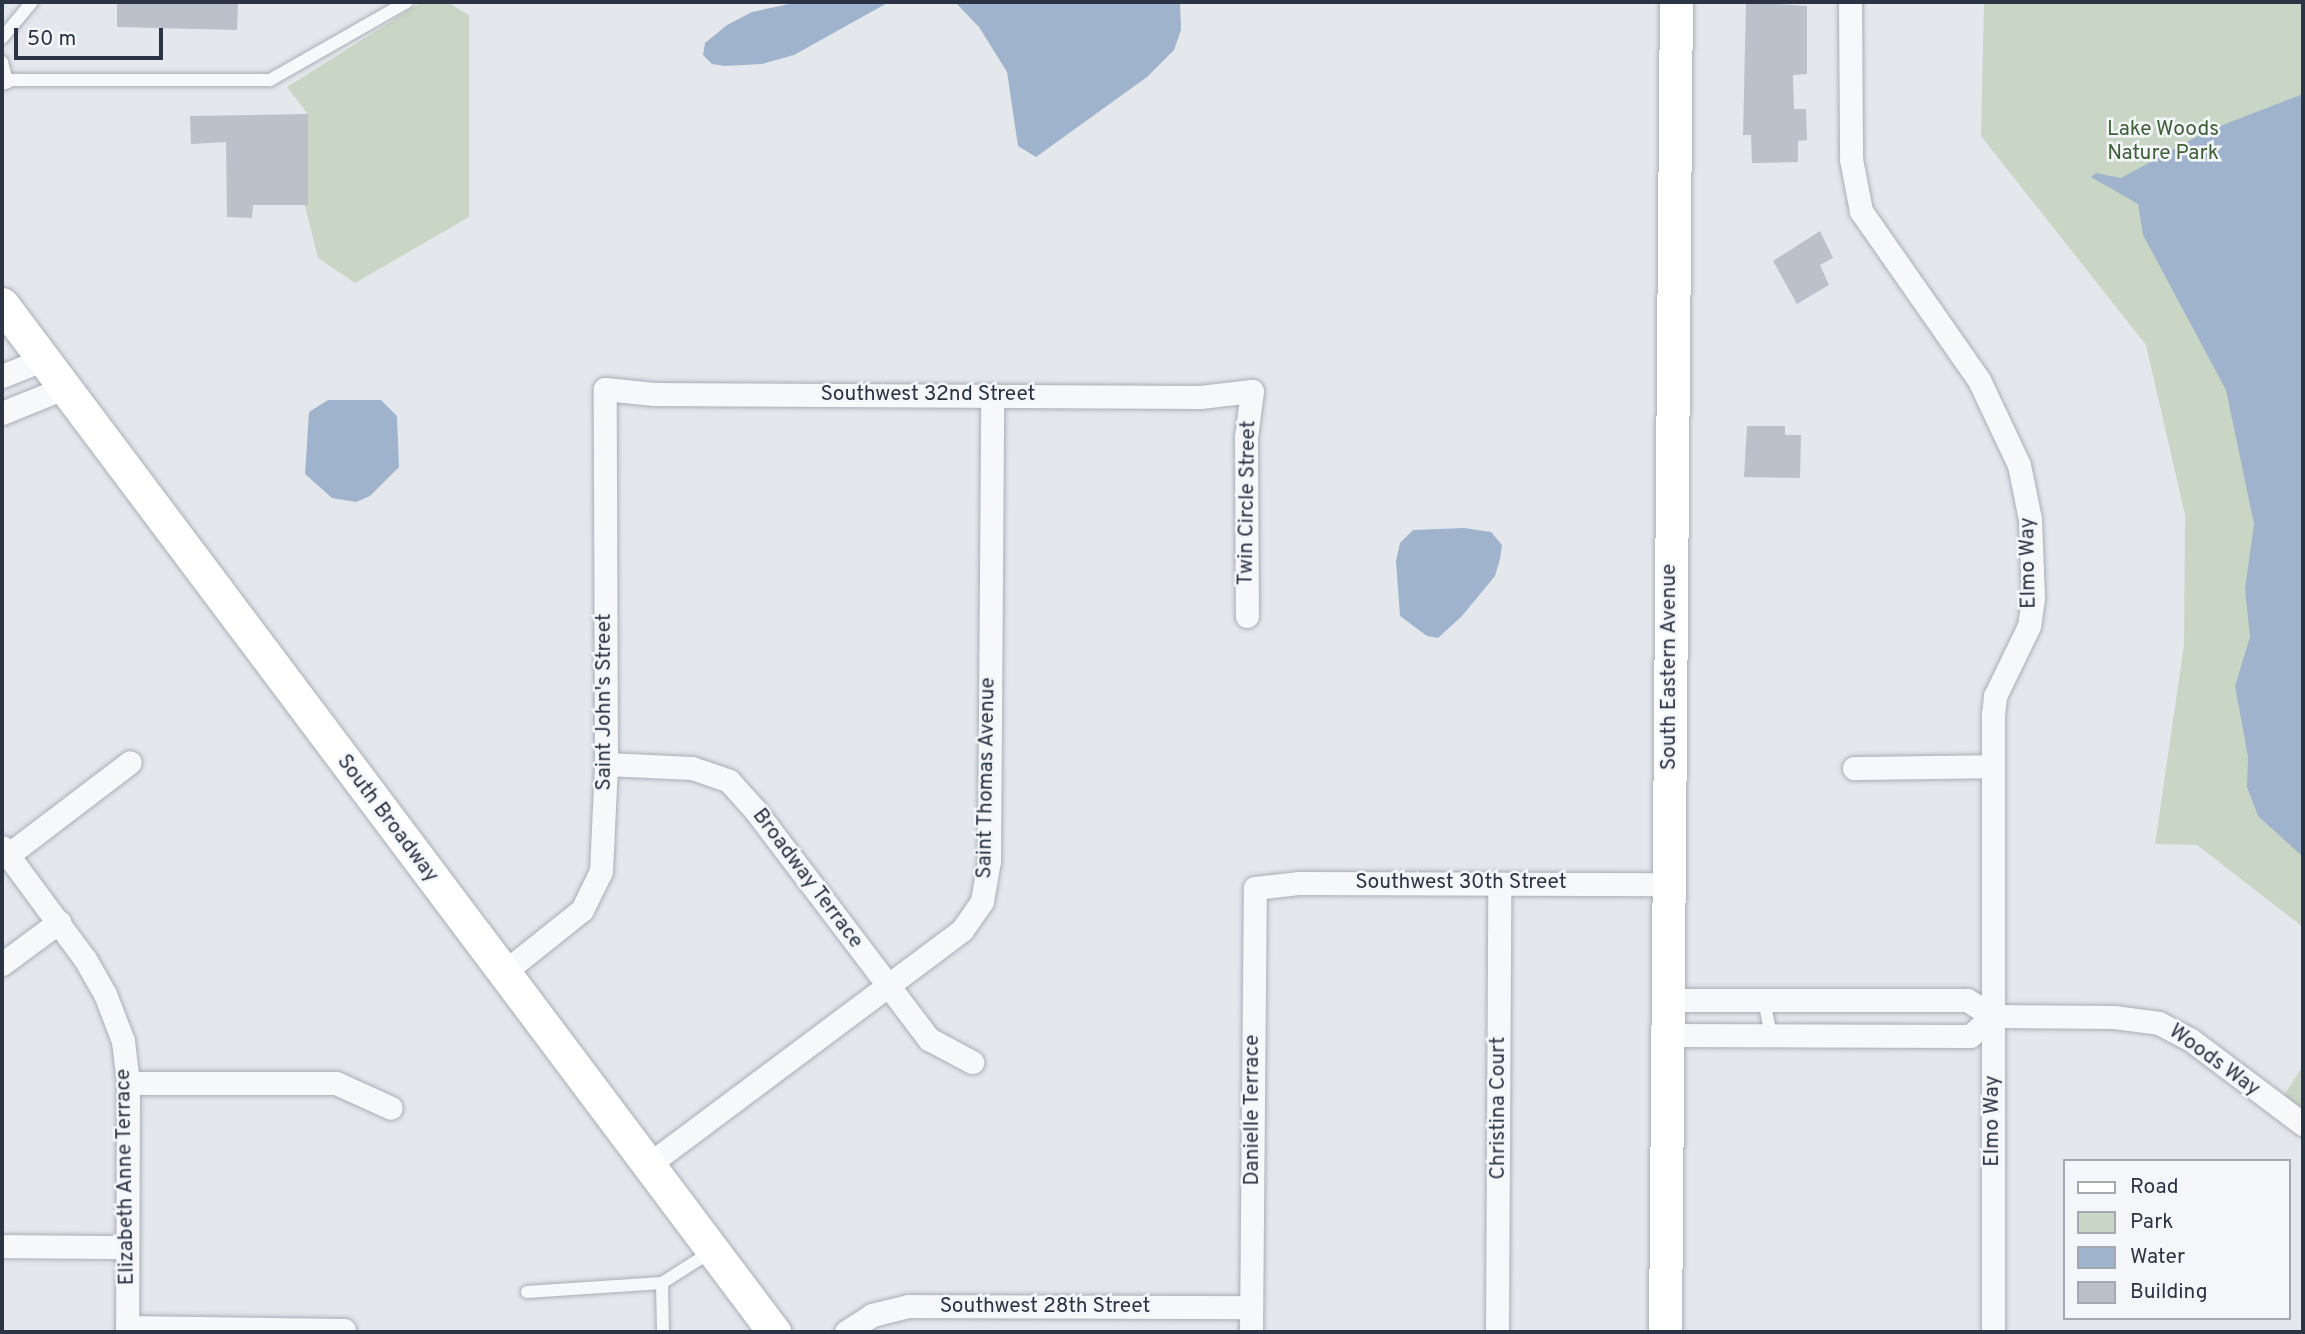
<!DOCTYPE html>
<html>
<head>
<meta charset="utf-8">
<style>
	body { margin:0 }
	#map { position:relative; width:2305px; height:1334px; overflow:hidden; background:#e4e7ec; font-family:Overpass,sans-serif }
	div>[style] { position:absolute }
	.green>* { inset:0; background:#c9d6c5 }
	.water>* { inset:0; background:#9fb4cc }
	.building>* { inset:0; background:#bbc0ca }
	.roads { filter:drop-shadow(0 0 2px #a9aeb7) drop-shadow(0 0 2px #a9aeb7) }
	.lane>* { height:12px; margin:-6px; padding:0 6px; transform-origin:6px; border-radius:6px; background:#f7f8fa }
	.street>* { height:23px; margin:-11.5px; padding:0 11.5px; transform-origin:11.5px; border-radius:11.5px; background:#f7f8fa }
	.secondary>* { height:33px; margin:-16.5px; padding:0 16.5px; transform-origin:16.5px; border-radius:16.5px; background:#fff }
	span { translate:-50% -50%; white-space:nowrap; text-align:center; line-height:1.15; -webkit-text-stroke:5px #f4f6f9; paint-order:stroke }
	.park-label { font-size:21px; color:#3f6138 }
	.street-label { font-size:21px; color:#2b3445 }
	.frame { position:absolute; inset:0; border:4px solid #2b3445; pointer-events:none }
	.legend { position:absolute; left:2063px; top:1159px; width:228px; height:161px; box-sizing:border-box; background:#f4f6f9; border:2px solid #a4a8b1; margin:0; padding:9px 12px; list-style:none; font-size:21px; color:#2b3445 }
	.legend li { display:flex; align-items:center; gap:14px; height:35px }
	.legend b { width:35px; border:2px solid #a4a8b1 }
	.scale { position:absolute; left:14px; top:28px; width:149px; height:32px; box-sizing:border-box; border:4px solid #2b3445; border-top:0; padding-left:9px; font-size:21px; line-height:24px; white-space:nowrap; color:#2b3445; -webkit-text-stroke:5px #f4f6f9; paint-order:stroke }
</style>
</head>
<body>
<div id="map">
	<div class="green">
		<i style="clip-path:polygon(422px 2px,447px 2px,469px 15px,469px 217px,355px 283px,318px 258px,304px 202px,307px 113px,287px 87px)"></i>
		<i style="clip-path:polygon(1984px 2px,2303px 2px,2303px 927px,2197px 845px,2155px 844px,2184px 645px,2185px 515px,2146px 345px,1981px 136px)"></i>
		<i style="clip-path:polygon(2303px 1066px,2303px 1111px,2282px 1098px)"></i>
	</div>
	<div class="water">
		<i style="clip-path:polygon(799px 2px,889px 2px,794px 55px,762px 64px,725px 66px,712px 64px,703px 55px,705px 43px,727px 25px,752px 12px)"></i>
		<i style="clip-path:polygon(955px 2px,1180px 2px,1181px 30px,1174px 50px,1147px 77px,1036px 157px,1018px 146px,1007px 72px,979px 27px)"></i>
		<i style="clip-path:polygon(2303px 94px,2303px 857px,2258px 816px,2247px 787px,2248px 757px,2235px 686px,2250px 637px,2245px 589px,2254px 524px,2226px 390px,2143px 235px,2138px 204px,2091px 177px,2096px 173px,2121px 178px,2207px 131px)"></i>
		<i style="clip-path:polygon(381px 400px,397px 416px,399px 467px,370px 496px,356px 502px,332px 498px,305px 474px,309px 412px,328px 400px)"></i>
		<i style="clip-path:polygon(1464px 528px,1491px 532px,1502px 545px,1500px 559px,1495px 576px,1462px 616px,1438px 638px,1427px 636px,1400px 616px,1396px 561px,1400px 543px,1413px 530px)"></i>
	</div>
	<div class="building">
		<i style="clip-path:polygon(117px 2px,238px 2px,237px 30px,117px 27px)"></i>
		<i style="clip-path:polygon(1746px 2px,1807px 6px,1807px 74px,1793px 75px,1794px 109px,1806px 109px,1807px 140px,1798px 141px,1798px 162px,1752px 163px,1751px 135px,1743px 135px)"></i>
		<i style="clip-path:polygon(308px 114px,308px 205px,253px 205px,252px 218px,227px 217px,226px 142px,191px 144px,190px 116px)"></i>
		<i style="clip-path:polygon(1820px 231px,1833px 258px,1820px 265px,1829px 285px,1797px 304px,1773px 261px)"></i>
		<i style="clip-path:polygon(1747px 426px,1785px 426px,1785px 435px,1801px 435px,1800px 478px,1744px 477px)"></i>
	</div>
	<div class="roads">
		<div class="lane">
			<i style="left:2px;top:38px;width:47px;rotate:-50.2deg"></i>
			<i style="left:2px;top:62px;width:21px;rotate:76deg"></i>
			<i style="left:2px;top:84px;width:11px;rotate:-22deg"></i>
			<i style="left:12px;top:80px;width:258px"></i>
			<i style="left:270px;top:80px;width:158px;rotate:-29.7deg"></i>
			<i style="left:1764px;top:1000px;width:36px;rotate:79deg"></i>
			<i style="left:662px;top:1283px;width:49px;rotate:88.8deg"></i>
			<i style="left:527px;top:1292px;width:135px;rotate:-3.8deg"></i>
			<i style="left:662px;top:1283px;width:59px;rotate:-32.6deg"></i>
		</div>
		<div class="street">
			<i style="left:1850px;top:2px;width:157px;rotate:89.6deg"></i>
			<i style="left:1851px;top:159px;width:53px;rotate:79.1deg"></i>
			<i style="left:1861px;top:211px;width:206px;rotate:55.1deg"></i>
			<i style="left:1979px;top:380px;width:94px;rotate:64.8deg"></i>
			<i style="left:2019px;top:465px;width:55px;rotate:78.5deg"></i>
			<i style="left:2030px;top:519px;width:79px;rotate:87.8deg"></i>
			<i style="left:2033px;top:598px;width:28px;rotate:98deg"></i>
			<i style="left:2029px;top:626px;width:78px;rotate:115.9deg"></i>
			<i style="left:1995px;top:696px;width:18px;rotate:96deg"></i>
			<i style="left:1993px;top:714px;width:618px;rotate:90deg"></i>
			<i style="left:2px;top:376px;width:43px;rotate:-21.8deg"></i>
			<i style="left:2px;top:413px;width:67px;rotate:-22deg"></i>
			<i style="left:606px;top:764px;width:86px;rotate:2.7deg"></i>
			<i style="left:692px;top:768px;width:39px;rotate:19deg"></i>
			<i style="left:729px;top:781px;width:39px;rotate:48deg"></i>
			<i style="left:755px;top:810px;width:288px;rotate:52.8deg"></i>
			<i style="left:929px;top:1039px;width:49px;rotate:28.1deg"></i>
			<i style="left:1854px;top:768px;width:139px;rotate:-0.8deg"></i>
			<i style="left:2px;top:847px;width:139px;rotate:53.5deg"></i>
			<i style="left:85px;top:959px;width:40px;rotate:60.3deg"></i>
			<i style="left:105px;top:994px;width:50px;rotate:69deg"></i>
			<i style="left:123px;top:1041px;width:42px;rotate:83.2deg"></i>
			<i style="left:128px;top:1083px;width:249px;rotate:90.2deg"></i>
			<i style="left:8px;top:855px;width:153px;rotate:-37.3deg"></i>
			<i style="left:2px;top:964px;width:71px;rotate:-36.4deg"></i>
			<i style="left:503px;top:973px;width:101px;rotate:-38.6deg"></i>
			<i style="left:582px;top:910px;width:43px;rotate:-64deg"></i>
			<i style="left:601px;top:871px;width:107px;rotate:-87.3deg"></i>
			<i style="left:606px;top:764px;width:375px;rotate:-90.2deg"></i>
			<i style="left:605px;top:389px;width:49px;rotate:5.8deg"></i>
			<i style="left:654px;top:394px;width:546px;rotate:0.31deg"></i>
			<i style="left:1200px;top:397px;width:52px;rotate:-6.6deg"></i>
			<i style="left:1252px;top:391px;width:46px;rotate:97.4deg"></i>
			<i style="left:1246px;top:437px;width:179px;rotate:89.7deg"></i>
			<i style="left:1992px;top:1016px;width:122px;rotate:0.5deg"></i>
			<i style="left:2114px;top:1017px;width:45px;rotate:7.6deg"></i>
			<i style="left:2159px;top:1023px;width:36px;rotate:28deg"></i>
			<i style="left:2191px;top:1040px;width:140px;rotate:36.9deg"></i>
			<i style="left:1667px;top:1035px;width:303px;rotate:0.2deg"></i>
			<i style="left:1970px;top:1036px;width:30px;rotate:-42deg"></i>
			<i style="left:1992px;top:1016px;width:30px;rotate:-147deg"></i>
			<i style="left:1967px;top:1000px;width:300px;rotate:180deg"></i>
			<i style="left:128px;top:1083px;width:208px"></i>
			<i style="left:336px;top:1083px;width:60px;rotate:24.4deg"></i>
			<i style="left:648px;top:1165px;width:392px;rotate:-36.8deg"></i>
			<i style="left:962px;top:930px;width:35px;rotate:-55deg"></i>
			<i style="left:982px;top:901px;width:41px;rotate:-80.1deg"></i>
			<i style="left:989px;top:861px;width:466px;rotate:-89.6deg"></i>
			<i style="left:5px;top:1246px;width:122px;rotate:0.5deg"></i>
			<i style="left:127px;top:1327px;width:217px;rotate:0.8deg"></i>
			<i style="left:846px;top:1332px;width:31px;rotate:-33deg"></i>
			<i style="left:872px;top:1315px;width:37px;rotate:-14deg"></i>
			<i style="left:908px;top:1306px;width:343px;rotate:0.2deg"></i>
			<i style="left:1251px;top:1332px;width:444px;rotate:-89.5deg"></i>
			<i style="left:1255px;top:888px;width:43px;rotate:-6.6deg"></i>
			<i style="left:1298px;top:883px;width:370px;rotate:0.2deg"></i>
			<i style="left:1497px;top:1332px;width:447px;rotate:-89.7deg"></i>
		</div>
		<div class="secondary">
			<i style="left:2px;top:304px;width:1286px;rotate:53.09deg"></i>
			<i style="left:1665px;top:1332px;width:1330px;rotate:-89.53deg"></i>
		</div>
	</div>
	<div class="park-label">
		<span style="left:2163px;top:142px">Lake Woods<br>Nature Park</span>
	</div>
	<div class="street-label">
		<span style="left:928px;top:395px">Southwest 32nd Street</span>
		<span style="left:1248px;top:503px;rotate:-89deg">Twin Circle Street</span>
		<span style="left:2029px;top:563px;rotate:-91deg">Elmo Way</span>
		<span style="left:1670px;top:667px;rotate:-90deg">South Eastern Avenue</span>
		<span style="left:605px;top:702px;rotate:-90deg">Saint John's Street</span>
		<span style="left:987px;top:778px;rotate:-89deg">Saint Thomas Avenue</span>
		<span style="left:387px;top:819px;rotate:53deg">South Broadway</span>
		<span style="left:807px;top:879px;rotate:53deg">Broadway Terrace</span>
		<span style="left:1461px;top:883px">Southwest 30th Street</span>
		<span style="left:2214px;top:1061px;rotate:36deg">Woods Way</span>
		<span style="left:1499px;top:1108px;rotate:-90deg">Christina Court</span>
		<span style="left:1253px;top:1110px;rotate:-90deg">Danielle Terrace</span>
		<span style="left:1993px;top:1121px;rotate:-90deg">Elmo Way</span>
		<span style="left:126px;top:1177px;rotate:-91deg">Elizabeth Anne Terrace</span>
		<span style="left:1045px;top:1307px">Southwest 28th Street</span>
	</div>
	<div class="frame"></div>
	<ul class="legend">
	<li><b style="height:9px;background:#fff"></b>Road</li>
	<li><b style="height:19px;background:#c9d6c5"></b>Park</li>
	<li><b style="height:19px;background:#9fb4cc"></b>Water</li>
	<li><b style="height:19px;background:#bbc0ca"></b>Building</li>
	</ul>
	<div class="scale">50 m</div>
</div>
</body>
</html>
